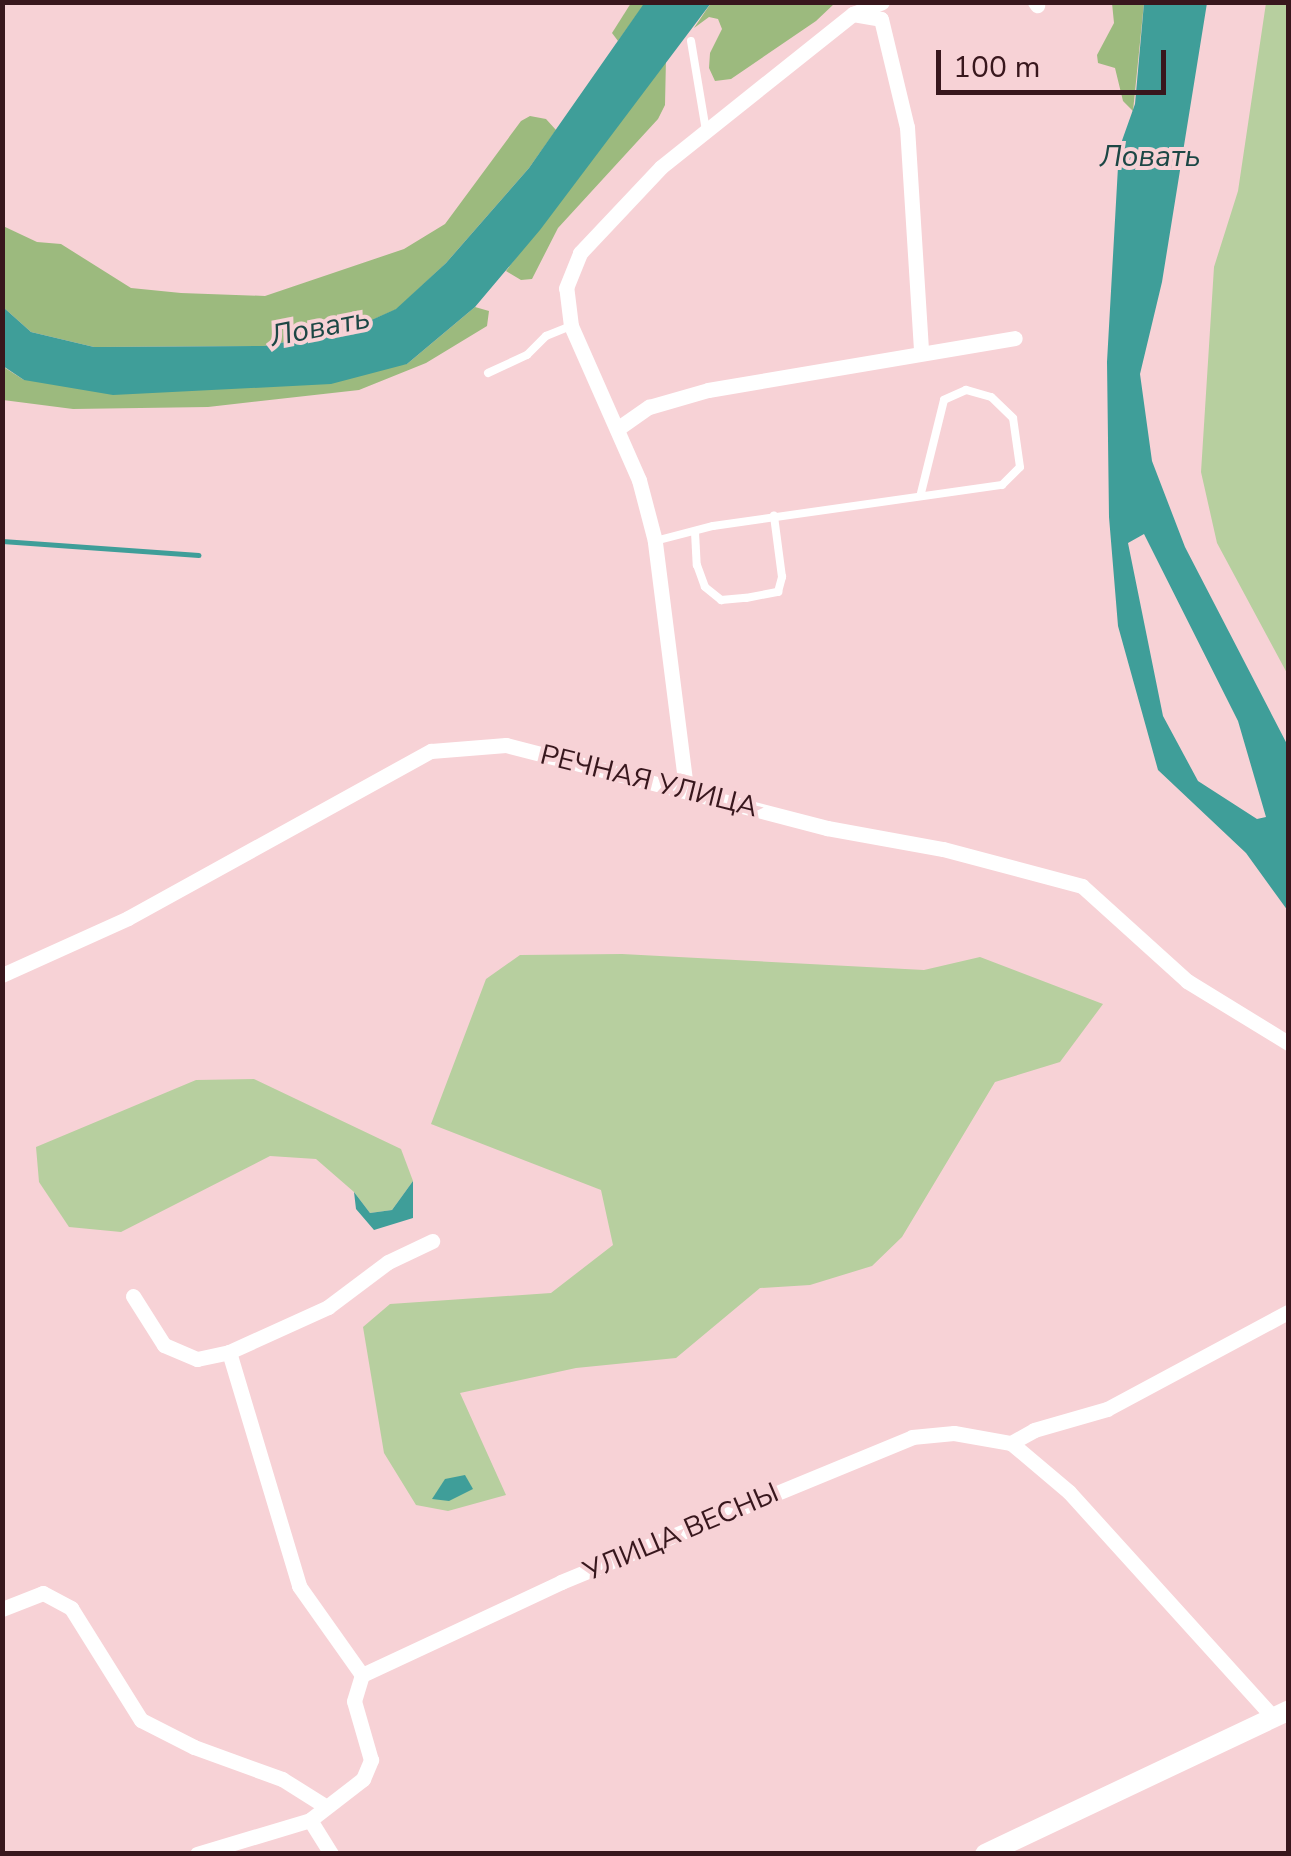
<!DOCTYPE html>
<html>
<head>
<meta charset="utf-8">
<style>
	body { margin:0 }
	#map { position:relative; width:1291px; height:1856px; overflow:hidden; background:#f7d2d6; font-family:"Nunito Sans",sans-serif }
	div>[style] { position:absolute }
	.green>* { inset:0; background:#b7cf9f }
	.forest>* { inset:0; background:#9cba7e }
	.water>* { inset:0; background:#3f9e99 }
	.stream>* { height:5px; margin:-2.5px; padding:0 2.5px; transform-origin:2.5px; border-radius:2.5px; background:#3f9e99 }
	.lane>* { height:8px; margin:-4px; padding:0 4px; transform-origin:4px; border-radius:4px; background:#fff }
	.street>* { height:15px; margin:-7.5px; padding:0 7.5px; transform-origin:7.5px; border-radius:7.5px; background:#fff }
	.secondary>* { height:20px; margin:-10px; padding:0 10px; transform-origin:10px; border-radius:10px; background:#fff }
	span { translate:-50% -50%; white-space:nowrap; text-align:center; line-height:1.15; -webkit-text-stroke:8px #f7d2d6; paint-order:stroke }
	.street-label { font-size:28px; color:#38171d }
	.water-label { font-size:30px; color:#1c4745; font-style:italic }
	.frame { position:absolute; inset:0; border:5px solid #38171d; pointer-events:none }
	.scale { position:absolute; left:936px; top:50px; width:230px; height:45px; box-sizing:border-box; border:5px solid #38171d; border-top:0; padding-left:12px; font-size:30px; line-height:35px; white-space:nowrap; color:#38171d; -webkit-text-stroke:8px #f7d2d6; paint-order:stroke }
</style>
</head>
<body>
<div id="map">
	<div class="green">
		<i style="clip-path:polygon(1266px 3px,1288px 3px,1288px 675px,1217px 543px,1201px 472px,1214px 267px,1238px 191px)"></i>
		<i style="clip-path:polygon(622px 954px,924px 970px,980px 957px,1103px 1004px,1060px 1062px,995px 1082px,902px 1237px,872px 1266px,810px 1285px,760px 1288px,676px 1358px,576px 1368px,460px 1393px,506px 1495px,448px 1511px,416px 1505px,384px 1453px,363px 1327px,390px 1304px,551px 1293px,613px 1245px,601px 1190px,431px 1124px,486px 979px,520px 955px)"></i>
		<i style="clip-path:polygon(254px 1079px,401px 1149px,413px 1181px,392px 1210px,370px 1213px,354px 1192px,316px 1159px,270px 1156px,121px 1232px,69px 1227px,39px 1182px,36px 1147px,196px 1080px)"></i>
	</div>
	<div class="forest">
		<i style="clip-path:polygon(631px 3px,645px 3px,618px 41px,612px 33px)"></i>
		<i style="clip-path:polygon(711px 3px,835px 3px,816px 21px,731px 79px,715px 81px,709px 68px,710px 53px,722px 29px,718px 19px,709px 17px,694px 28px)"></i>
		<i style="clip-path:polygon(1112px 3px,1144px 3px,1133px 111px,1123px 101px,1115px 68px,1098px 63px,1097px 55px,1114px 23px)"></i>
		<i style="clip-path:polygon(666px 58px,665px 105px,658px 119px,558px 228px,532px 279px,521px 280px,506px 271px)"></i>
		<i style="clip-path:polygon(530px 116px,546px 119px,556px 130px,529px 168px,446px 263px,397px 309px,349px 330px,264px 346px,94px 347px,31px 332px,3px 307px,3px 226px,37px 242px,61px 244px,131px 288px,181px 293px,265px 296px,404px 249px,445px 224px,521px 121px)"></i>
		<i style="clip-path:polygon(475px 307px,489px 311px,487px 326px,426px 363px,359px 390px,208px 407px,73px 409px,3px 400px,2px 366px,24px 380px,407px 364px)"></i>
	</div>
	<div class="water">
		<i style="clip-path:polygon(645px 2px,711px 3px,540px 230px,475px 307px,407px 364px,331px 384px,113px 395px,24px 380px,3px 366px,3px 307px,31px 332px,94px 347px,264px 346px,349px 330px,396px 309px,446px 263px,529px 168px)"></i>
		<i style="clip-path:polygon(evenodd,1144px 3px,1207px 3px,1162px 282px,1140px 374px,1152px 461px,1185px 547px,1288px 746px,1288px 911px,1246px 853px,1158px 770px,1118px 626px,1109px 517px,1107px 362px,1119px 149px,1135px 104px,1144px 3px,1144px 534px,1238px 721px,1266px 817px,1257px 819px,1198px 781px,1163px 716px,1128px 543px,1144px 534px)"></i>
		<i style="clip-path:polygon(413px 1181px,413px 1218px,374px 1230px,356px 1209px,354px 1192px,370px 1213px,392px 1210px)"></i>
		<i style="clip-path:polygon(465px 1475px,473px 1489px,449px 1501px,432px 1499px,445px 1479px)"></i>
	</div>
	<div class="stream">
		<i style="left:2px;top:541px;width:197px;rotate:4.1deg"></i>
	</div>
	<div class="lane">
		<i style="left:691px;top:41px;width:91px;rotate:80.5deg"></i>
		<i style="left:488px;top:373px;width:43px;rotate:-24.8deg"></i>
		<i style="left:527px;top:355px;width:27px;rotate:-45deg"></i>
		<i style="left:546px;top:336px;width:27px;rotate:-22deg"></i>
		<i style="left:695px;top:532px;width:33px;rotate:87deg"></i>
		<i style="left:697px;top:565px;width:23px;rotate:70deg"></i>
		<i style="left:705px;top:587px;width:21px;rotate:39deg"></i>
		<i style="left:721px;top:600px;width:25px;rotate:-5deg"></i>
		<i style="left:746px;top:598px;width:33px;rotate:-11deg"></i>
		<i style="left:778px;top:592px;width:16px;rotate:-75deg"></i>
		<i style="left:782px;top:577px;width:62px;rotate:-97.5deg"></i>
		<i style="left:655px;top:541px;width:60px;rotate:-14.5deg"></i>
		<i style="left:713px;top:526px;width:292px;rotate:-8.1deg"></i>
		<i style="left:1002px;top:485px;width:25px;rotate:-45deg"></i>
		<i style="left:1020px;top:467px;width:49px;rotate:-98.1deg"></i>
		<i style="left:1013px;top:418px;width:30px;rotate:-136deg"></i>
		<i style="left:991px;top:397px;width:26px;rotate:-164deg"></i>
		<i style="left:966px;top:390px;width:24px;rotate:156deg"></i>
		<i style="left:944px;top:400px;width:96px;rotate:103.9deg"></i>
	</div>
	<div class="street">
		<i style="left:1035px;top:2px;width:4px;rotate:56deg"></i>
		<i style="left:853px;top:14px;width:31px;rotate:-22deg"></i>
		<i style="left:617px;top:429px;width:39px;rotate:-35deg"></i>
		<i style="left:649px;top:407px;width:61px;rotate:-16.1deg"></i>
		<i style="left:708px;top:390px;width:311px;rotate:-9.6deg"></i>
		<i style="left:686px;top:788px;width:249px;rotate:-97.2deg"></i>
		<i style="left:655px;top:541px;width:63px;rotate:-104.7deg"></i>
		<i style="left:639px;top:480px;width:168px;rotate:-113.8deg"></i>
		<i style="left:571px;top:326px;width:38px;rotate:-97deg"></i>
		<i style="left:566px;top:288px;width:38px;rotate:-68deg"></i>
		<i style="left:580px;top:253px;width:118px;rotate:-46.7deg"></i>
		<i style="left:661px;top:167px;width:246px;rotate:-38.6deg"></i>
		<i style="left:853px;top:14px;width:28px;rotate:10deg"></i>
		<i style="left:881px;top:19px;width:111px;rotate:76.5deg"></i>
		<i style="left:907px;top:127px;width:225px;rotate:86.4deg"></i>
		<i style="left:2px;top:975px;width:138px;rotate:-24.3deg"></i>
		<i style="left:128px;top:918px;width:346px;rotate:-28.9deg"></i>
		<i style="left:431px;top:751px;width:75px;rotate:-4.6deg"></i>
		<i style="left:506px;top:745px;width:332px;rotate:14.5deg"></i>
		<i style="left:827px;top:828px;width:118px;rotate:10.3deg"></i>
		<i style="left:943px;top:849px;width:144px;rotate:14.9deg"></i>
		<i style="left:1082px;top:886px;width:142px;rotate:42.1deg"></i>
		<i style="left:1187px;top:981px;width:119px;rotate:31.5deg"></i>
		<i style="left:133px;top:1296px;width:58px;rotate:57.7deg"></i>
		<i style="left:164px;top:1345px;width:36px;rotate:23deg"></i>
		<i style="left:197px;top:1359px;width:33px;rotate:-12deg"></i>
		<i style="left:229px;top:1352px;width:109px;rotate:-24.4deg"></i>
		<i style="left:328px;top:1307px;width:75px;rotate:-36.9deg"></i>
		<i style="left:388px;top:1262px;width:49px;rotate:-25.5deg"></i>
		<i style="left:229px;top:1352px;width:244px;rotate:73.3deg"></i>
		<i style="left:299px;top:1586px;width:109px;rotate:54.7deg"></i>
		<i style="left:1011px;top:1443px;width:26px;rotate:-29deg"></i>
		<i style="left:1034px;top:1430px;width:76px;rotate:-16deg"></i>
		<i style="left:1107px;top:1409px;width:205px;rotate:-28.2deg"></i>
		<i style="left:2px;top:1609px;width:44px;rotate:-21.3deg"></i>
		<i style="left:43px;top:1593px;width:32px;rotate:28deg"></i>
		<i style="left:71px;top:1608px;width:132px;rotate:58deg"></i>
		<i style="left:141px;top:1720px;width:59px;rotate:27deg"></i>
		<i style="left:194px;top:1747px;width:94px;rotate:20deg"></i>
		<i style="left:282px;top:1779px;width:51px;rotate:32.1deg"></i>
		<i style="left:310px;top:1820px;width:40px;rotate:58deg"></i>
		<i style="left:197px;top:1854px;width:118px;rotate:-16.7deg"></i>
		<i style="left:310px;top:1820px;width:67px;rotate:-37.7deg"></i>
		<i style="left:363px;top:1779px;width:21px;rotate:-67deg"></i>
		<i style="left:371px;top:1760px;width:61px;rotate:-106.1deg"></i>
		<i style="left:354px;top:1701px;width:27px;rotate:-73deg"></i>
		<i style="left:362px;top:1675px;width:220px;rotate:-25deg"></i>
		<i style="left:561px;top:1582px;width:380px;rotate:-22.4deg"></i>
		<i style="left:912px;top:1437px;width:42px;rotate:-5.4deg"></i>
		<i style="left:954px;top:1433px;width:58px;rotate:10deg"></i>
		<i style="left:1011px;top:1443px;width:76px;rotate:40.2deg"></i>
		<i style="left:1069px;top:1492px;width:305px;rotate:47.8deg"></i>
	</div>
	<div class="secondary">
		<i style="left:985px;top:1854px;width:335px;rotate:-25.3deg"></i>
	</div>
	<div class="street-label">
		<span style="left:649px;top:781px;rotate:14deg">РЕЧНАЯ УЛИЦА</span>
		<span style="left:681px;top:1532px;rotate:-23deg">УЛИЦА ВЕСНЫ</span>
	</div>
	<div class="water-label">
		<span style="left:1150px;top:157px">Ловать</span>
		<span style="left:320px;top:328px;rotate:-11deg">Ловать</span>
	</div>
	<div class="frame"></div>
	<div class="scale">100 m</div>
</div>
</body>
</html>
